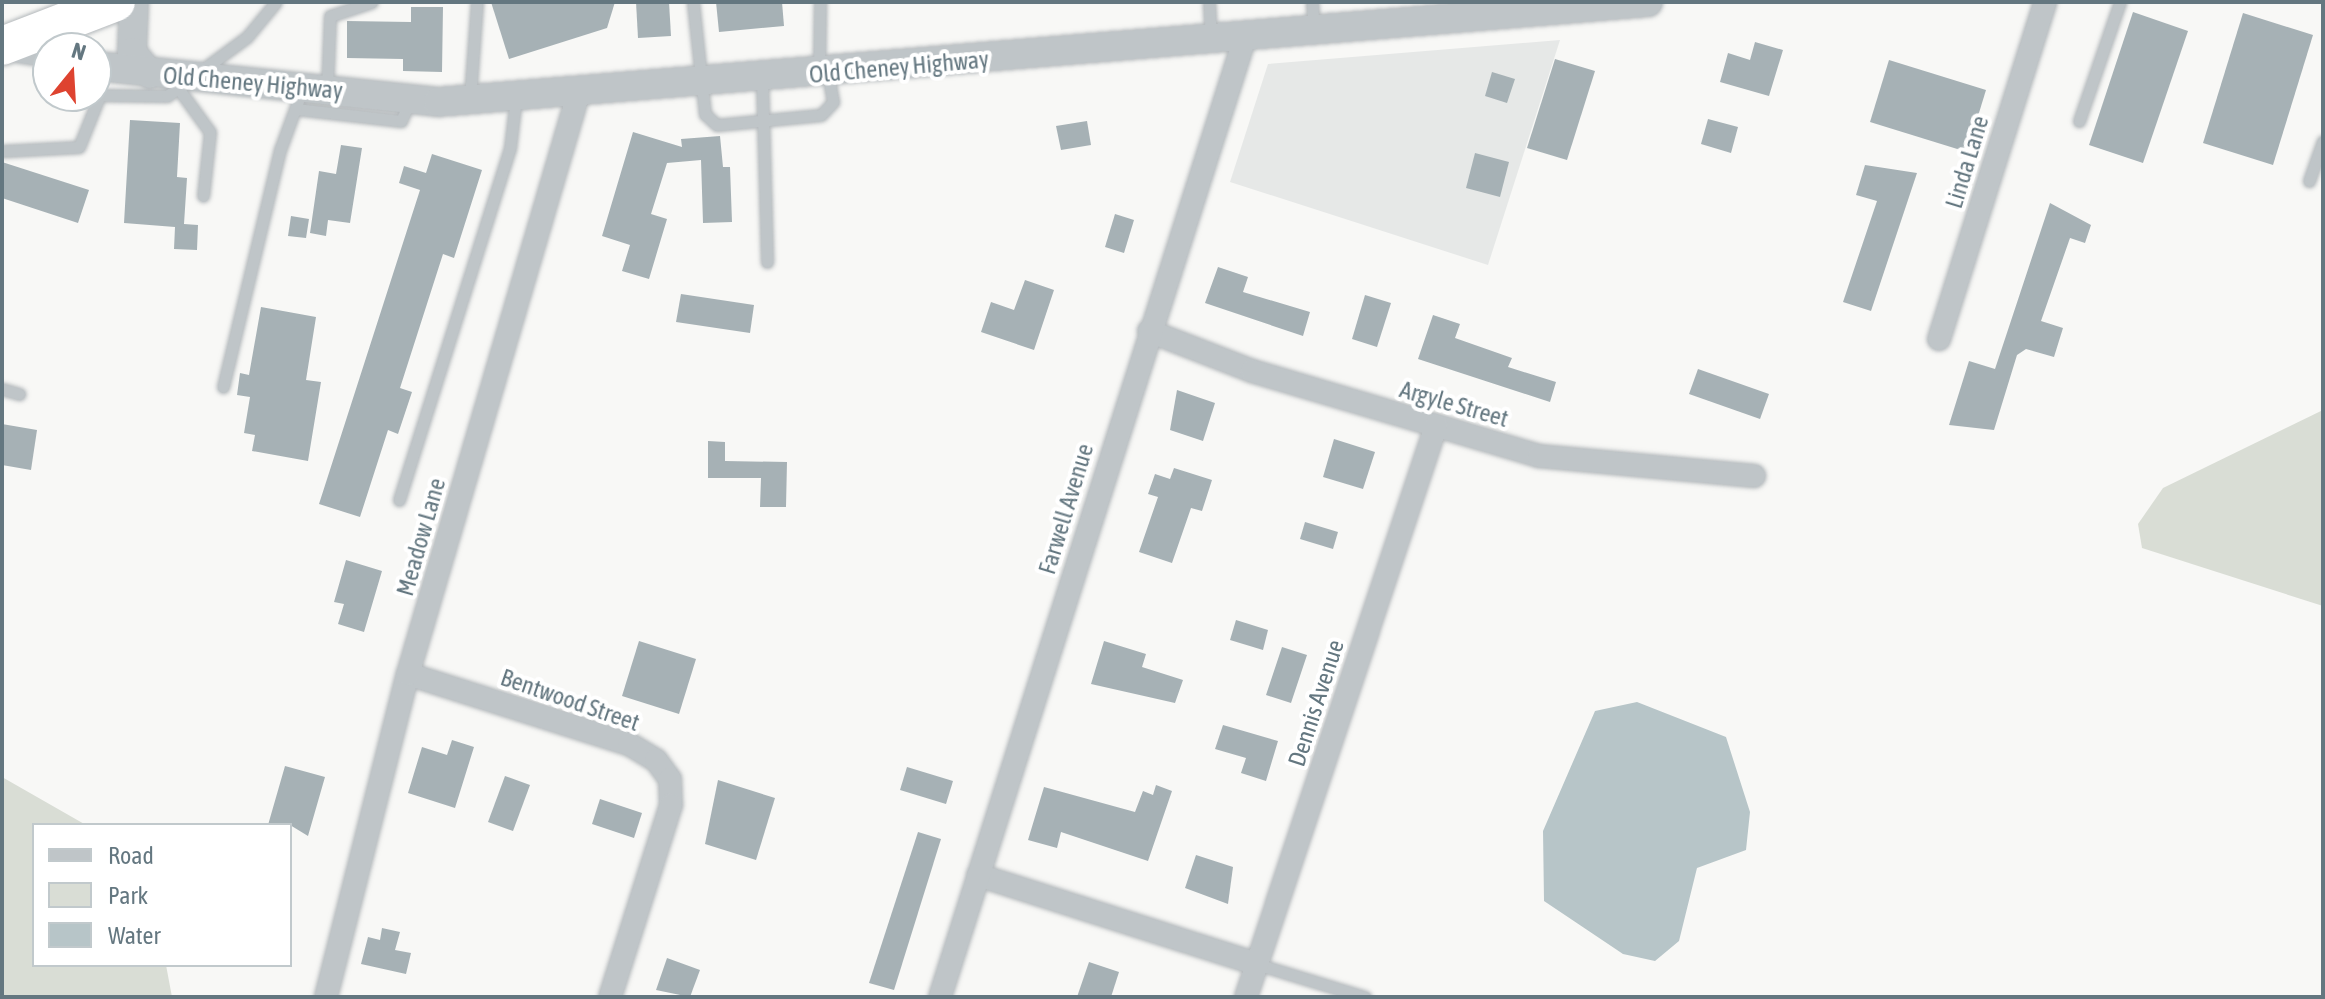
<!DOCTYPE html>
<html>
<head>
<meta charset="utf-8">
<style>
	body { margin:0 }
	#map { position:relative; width:2325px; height:999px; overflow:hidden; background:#f8f8f6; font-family:"Asap Condensed",sans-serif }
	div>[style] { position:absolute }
	.built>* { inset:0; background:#e6e8e7 }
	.green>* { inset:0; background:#d9ddd5 }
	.water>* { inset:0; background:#b7c5c8 }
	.building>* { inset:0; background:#a6b1b5 }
	.roads { filter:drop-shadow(0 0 2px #b3b8bb) drop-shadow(0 0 2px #b3b8bb) }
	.service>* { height:11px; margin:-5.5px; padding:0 5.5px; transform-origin:5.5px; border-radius:5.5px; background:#bfc5c8 }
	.minor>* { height:22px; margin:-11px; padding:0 11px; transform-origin:11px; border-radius:11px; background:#bfc5c8 }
	.tertiary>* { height:28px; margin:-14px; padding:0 14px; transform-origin:14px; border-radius:14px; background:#bfc5c8 }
	.trunk>* { height:38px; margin:-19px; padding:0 19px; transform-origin:19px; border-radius:19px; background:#fff }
	span { translate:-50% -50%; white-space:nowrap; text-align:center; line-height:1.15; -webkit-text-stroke:8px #fff; paint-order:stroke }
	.street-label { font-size:24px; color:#647780 }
	.frame { position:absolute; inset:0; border:4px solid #647780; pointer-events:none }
	.legend { position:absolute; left:32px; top:823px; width:260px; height:144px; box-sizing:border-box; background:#fff; border:2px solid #c1c9cc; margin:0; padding:10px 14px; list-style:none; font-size:24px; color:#647780 }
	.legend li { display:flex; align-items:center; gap:16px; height:40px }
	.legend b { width:40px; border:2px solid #c1c9cc }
	.north { position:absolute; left:32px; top:32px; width:80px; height:80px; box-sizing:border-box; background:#fff; border:2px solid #c1c9cc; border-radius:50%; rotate:18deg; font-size:22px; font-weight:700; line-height:32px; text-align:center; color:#647780 }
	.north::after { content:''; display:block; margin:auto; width:28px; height:36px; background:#de4330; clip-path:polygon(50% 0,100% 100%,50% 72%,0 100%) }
</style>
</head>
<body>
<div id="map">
	<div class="built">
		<i style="clip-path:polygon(1560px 40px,1488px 265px,1230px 182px,1268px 64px)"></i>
	</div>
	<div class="green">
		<i style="clip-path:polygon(2323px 410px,2323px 606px,2142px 548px,2138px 524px,2163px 488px)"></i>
		<i style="clip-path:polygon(2px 777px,86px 825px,34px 825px,34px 965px,166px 965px,172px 997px,2px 997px)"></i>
	</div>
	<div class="water">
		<i style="clip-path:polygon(1637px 702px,1726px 737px,1750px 812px,1746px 850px,1697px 868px,1679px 941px,1655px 961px,1623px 954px,1544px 901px,1543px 831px,1595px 711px)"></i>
	</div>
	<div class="building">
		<i style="clip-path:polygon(491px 2px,615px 2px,607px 28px,509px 59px)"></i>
		<i style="clip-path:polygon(636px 2px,669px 2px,671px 36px,638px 38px)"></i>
		<i style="clip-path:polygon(716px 2px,782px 2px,784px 26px,719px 32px)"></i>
		<i style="clip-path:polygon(411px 7px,443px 7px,442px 72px,403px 71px,403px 59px,347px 58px,347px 21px,411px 22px)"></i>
		<i style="clip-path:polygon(2133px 12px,2188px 31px,2143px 163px,2089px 145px)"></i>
		<i style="clip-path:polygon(2243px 13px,2313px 35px,2273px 165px,2203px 143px)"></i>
		<i style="clip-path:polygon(1755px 42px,1783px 50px,1769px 96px,1720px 82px,1728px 53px,1750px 60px)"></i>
		<i style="clip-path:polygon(1555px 59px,1595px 71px,1567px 160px,1527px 148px)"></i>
		<i style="clip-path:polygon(1889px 60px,1986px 90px,1967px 152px,1870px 122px)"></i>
		<i style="clip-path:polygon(1492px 72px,1515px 79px,1507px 103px,1485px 96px)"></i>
		<i style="clip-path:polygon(1708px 119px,1738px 127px,1731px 153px,1701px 144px)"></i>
		<i style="clip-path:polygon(130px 120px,180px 123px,177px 177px,187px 178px,184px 224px,198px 225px,197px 250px,174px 249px,175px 227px,124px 223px)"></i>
		<i style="clip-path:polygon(1087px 121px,1091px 145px,1061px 150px,1056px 126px)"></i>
		<i style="clip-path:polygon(633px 132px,682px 147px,681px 139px,720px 136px,723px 167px,730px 167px,732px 222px,703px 223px,701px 160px,667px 163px,651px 214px,667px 219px,649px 279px,622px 271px,630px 245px,602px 236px)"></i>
		<i style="clip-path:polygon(341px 145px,362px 148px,350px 223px,328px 220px,326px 236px,310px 233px,319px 171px,336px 174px)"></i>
		<i style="clip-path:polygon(1475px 153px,1509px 162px,1500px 197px,1466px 188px)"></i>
		<i style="clip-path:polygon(432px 154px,482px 170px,454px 258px,443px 254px,400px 388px,412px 392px,398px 434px,388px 430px,360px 517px,319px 504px,420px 190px,399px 183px,404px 166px,426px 173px)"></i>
		<i style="clip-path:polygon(2px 162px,89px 190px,78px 223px,2px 198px)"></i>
		<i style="clip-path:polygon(1865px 165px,1917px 173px,1871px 311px,1843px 302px,1877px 201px,1856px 195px)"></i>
		<i style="clip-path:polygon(2050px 203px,2091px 225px,2085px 243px,2070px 238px,2041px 321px,2063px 328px,2054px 357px,2026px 349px,2017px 355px,1994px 430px,1949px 425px,1969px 361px,1995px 369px)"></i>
		<i style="clip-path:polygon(1115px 214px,1134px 220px,1124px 253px,1105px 247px)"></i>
		<i style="clip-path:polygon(291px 216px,309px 219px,306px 238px,288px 236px)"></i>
		<i style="clip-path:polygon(1218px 267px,1248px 277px,1243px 292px,1310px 312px,1303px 336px,1205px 303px)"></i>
		<i style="clip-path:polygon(1025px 280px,1054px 290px,1034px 350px,981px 332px,991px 302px,1014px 310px)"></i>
		<i style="clip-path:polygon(681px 294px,754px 305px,750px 333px,676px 322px)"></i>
		<i style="clip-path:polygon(1365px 295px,1391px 303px,1377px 347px,1352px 339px)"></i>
		<i style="clip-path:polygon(261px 307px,316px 317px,306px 380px,321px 382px,308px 461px,252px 451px,255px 435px,244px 433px,250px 397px,237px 395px,240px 373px,249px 375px)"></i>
		<i style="clip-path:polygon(1433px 315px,1460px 324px,1455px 338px,1512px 358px,1508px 367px,1556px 382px,1550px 402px,1418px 359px)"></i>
		<i style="clip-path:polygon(1698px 369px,1769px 394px,1760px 419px,1689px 394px)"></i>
		<i style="clip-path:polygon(1177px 390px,1215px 403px,1203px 441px,1170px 430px)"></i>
		<i style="clip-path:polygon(2px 424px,37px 430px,31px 470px,2px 465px)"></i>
		<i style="clip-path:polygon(1334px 439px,1375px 452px,1363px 489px,1323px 477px)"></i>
		<i style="clip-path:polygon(708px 441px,725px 442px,725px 461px,787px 462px,786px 507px,760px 507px,761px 478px,708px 478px)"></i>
		<i style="clip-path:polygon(1174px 468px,1212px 480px,1202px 511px,1191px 508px,1172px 563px,1139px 552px,1158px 497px,1148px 494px,1155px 474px,1170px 479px)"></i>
		<i style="clip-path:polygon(1305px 522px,1338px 532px,1333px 549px,1300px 539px)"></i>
		<i style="clip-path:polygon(346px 560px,382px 571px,364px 632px,338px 624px,344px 604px,334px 602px)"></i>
		<i style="clip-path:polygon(1236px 620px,1268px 630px,1263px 650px,1230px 640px)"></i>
		<i style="clip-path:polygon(639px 641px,696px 659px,679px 714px,622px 696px)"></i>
		<i style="clip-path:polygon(1104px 641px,1146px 654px,1142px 667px,1183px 680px,1175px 703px,1091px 684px)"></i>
		<i style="clip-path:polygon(1282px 647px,1307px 655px,1291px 703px,1266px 695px)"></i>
		<i style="clip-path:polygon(1223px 725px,1278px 741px,1266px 781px,1241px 773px,1246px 758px,1215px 749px)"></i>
		<i style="clip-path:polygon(452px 740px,474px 747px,455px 808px,408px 793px,422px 747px,447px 755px)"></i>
		<i style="clip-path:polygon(285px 766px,325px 777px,308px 836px,290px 825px,268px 825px)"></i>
		<i style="clip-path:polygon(907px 767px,953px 781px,946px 804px,900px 790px)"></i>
		<i style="clip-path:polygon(505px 776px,530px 785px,513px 831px,488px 822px)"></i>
		<i style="clip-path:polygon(718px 780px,775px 798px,756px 860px,705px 844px)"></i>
		<i style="clip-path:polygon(1156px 785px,1172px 791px,1148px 861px,1061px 832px,1057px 848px,1028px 840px,1044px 787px,1135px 812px,1143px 791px,1153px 795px)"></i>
		<i style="clip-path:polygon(600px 799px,642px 813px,634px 838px,592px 824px)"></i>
		<i style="clip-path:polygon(918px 832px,941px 839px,894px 990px,869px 983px)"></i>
		<i style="clip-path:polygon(1196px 855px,1233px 867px,1228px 904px,1185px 888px)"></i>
		<i style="clip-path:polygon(382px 928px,400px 932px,395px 950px,411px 953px,406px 974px,361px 964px,368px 937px,380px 940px)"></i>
		<i style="clip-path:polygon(667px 958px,700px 970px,690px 997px,656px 990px)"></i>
		<i style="clip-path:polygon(1089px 962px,1119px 972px,1111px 997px,1077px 997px)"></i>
	</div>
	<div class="roads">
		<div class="service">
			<i style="left:693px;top:2px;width:113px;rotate:83.9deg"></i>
			<i style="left:705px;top:114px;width:16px;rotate:43deg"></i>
			<i style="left:717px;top:125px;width:104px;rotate:-5.5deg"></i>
			<i style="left:821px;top:115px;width:18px;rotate:-47deg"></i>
			<i style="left:833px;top:102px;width:29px;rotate:-100deg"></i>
			<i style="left:1209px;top:2px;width:37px;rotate:87deg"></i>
			<i style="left:1312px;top:2px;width:28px;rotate:86deg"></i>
			<i style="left:819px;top:69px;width:67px;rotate:-89.1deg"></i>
			<i style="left:762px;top:79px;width:183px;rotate:88.4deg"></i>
			<i style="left:178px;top:88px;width:54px;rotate:54deg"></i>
			<i style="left:210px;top:132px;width:64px;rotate:96.2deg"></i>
			<i style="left:327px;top:90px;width:74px;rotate:-87.7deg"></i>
			<i style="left:330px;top:16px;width:44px;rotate:-18.4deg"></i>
			<i style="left:96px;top:95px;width:71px;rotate:0.8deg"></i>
			<i style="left:167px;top:96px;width:99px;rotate:-36.4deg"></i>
			<i style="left:247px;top:37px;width:45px;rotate:-50.4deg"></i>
			<i style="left:470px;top:97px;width:95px;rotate:-85.8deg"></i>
			<i style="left:296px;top:109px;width:106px;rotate:6.5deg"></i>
			<i style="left:401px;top:121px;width:24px;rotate:-66deg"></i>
			<i style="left:2079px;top:121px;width:126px;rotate:-71deg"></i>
			<i style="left:3px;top:151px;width:76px;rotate:-3deg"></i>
			<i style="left:79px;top:147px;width:54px;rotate:-68.2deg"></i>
			<i style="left:2309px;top:181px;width:42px;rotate:-70.7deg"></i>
			<i style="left:223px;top:387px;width:244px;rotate:-76.5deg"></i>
			<i style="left:280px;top:150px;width:64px;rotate:-69.9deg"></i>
			<i style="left:2px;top:389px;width:18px;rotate:16deg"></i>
			<i style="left:399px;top:500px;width:369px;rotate:-72.5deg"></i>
			<i style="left:510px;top:148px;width:50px;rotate:-83.2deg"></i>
			<i style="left:1257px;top:964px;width:113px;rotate:17deg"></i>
		</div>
		<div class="minor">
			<i style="left:1149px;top:331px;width:110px;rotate:21.2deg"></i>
			<i style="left:1252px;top:371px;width:299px;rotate:16.5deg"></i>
			<i style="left:1539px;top:456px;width:216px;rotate:5.3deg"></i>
			<i style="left:1939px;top:339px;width:353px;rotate:-72.5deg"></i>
			<i style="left:408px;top:674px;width:232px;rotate:17.6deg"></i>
			<i style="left:629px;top:744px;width:31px;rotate:31deg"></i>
			<i style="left:656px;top:760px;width:24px;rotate:54deg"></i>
			<i style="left:670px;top:779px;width:26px;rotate:88deg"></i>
			<i style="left:671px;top:805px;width:201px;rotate:107.6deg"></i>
			<i style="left:978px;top:875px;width:293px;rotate:17.7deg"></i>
			<i style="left:326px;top:997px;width:333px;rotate:-75.8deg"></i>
			<i style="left:408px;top:674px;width:603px;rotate:-73.64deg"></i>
			<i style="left:940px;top:997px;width:1007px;rotate:-72.37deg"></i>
			<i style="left:1246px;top:997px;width:602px;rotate:-71.6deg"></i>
		</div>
		<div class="tertiary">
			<i style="left:134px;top:2px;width:50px;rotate:92.3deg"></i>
			<i style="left:132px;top:52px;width:28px;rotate:51deg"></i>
			<i style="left:4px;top:46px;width:45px;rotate:9deg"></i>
			<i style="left:96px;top:66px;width:344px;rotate:6deg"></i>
			<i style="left:438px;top:102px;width:1214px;rotate:-4.72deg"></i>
		</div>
		<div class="trunk">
			<i style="left:2px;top:46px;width:122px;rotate:-21.1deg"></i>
		</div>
	</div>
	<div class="street-label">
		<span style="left:899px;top:67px;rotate:-5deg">Old Cheney Highway</span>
		<span style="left:253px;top:83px;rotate:5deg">Old Cheney Highway</span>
		<span style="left:1967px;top:162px;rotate:-73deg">Linda Lane</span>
		<span style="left:1454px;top:404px;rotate:16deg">Argyle Street</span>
		<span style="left:1066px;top:509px;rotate:-73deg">Farwell Avenue</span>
		<span style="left:421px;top:537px;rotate:-74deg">Meadow Lane</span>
		<span style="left:570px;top:700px;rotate:19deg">Bentwood Street</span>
		<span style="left:1316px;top:703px;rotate:-72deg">Dennis Avenue</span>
	</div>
	<div class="frame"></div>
	<ul class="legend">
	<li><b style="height:10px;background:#bfc5c8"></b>Road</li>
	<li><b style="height:22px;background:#d9ddd5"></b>Park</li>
	<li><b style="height:22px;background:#b7c5c8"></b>Water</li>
	</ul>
	<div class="north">N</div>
</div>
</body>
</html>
